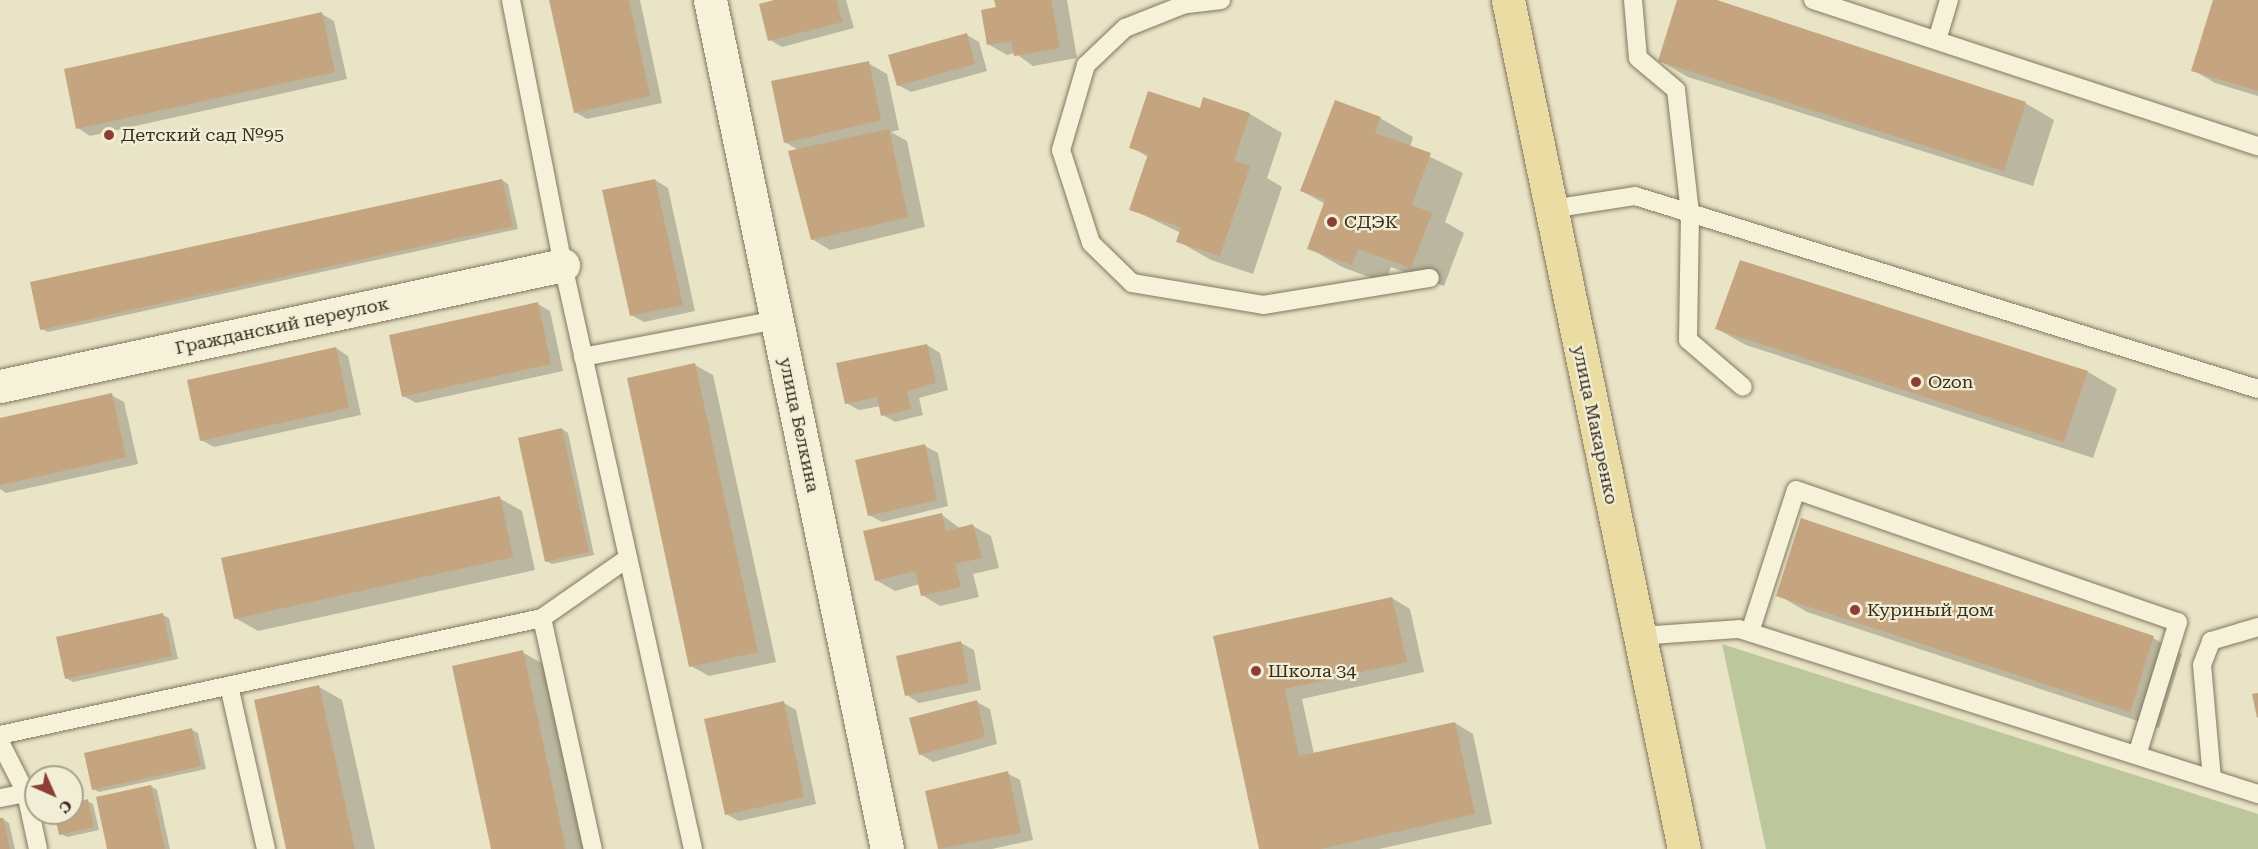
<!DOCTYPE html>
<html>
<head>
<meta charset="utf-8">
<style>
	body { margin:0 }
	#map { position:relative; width:2258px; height:849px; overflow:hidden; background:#eae4c7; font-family:"Roboto Serif",serif }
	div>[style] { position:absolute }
	.green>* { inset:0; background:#bdc79c }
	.shadow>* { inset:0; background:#0003 }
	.building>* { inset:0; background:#c5a580 }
	.roads { filter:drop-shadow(0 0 2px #84775e) drop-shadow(0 0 2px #84775e) }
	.lane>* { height:18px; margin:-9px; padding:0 9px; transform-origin:9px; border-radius:9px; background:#f6f1d9 }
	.street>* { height:33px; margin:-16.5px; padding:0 16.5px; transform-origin:16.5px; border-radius:16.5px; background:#f6f1d9 }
	.primary>* { height:33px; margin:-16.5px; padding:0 16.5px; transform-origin:16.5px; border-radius:16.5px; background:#eadca2 }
	.dots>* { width:16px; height:16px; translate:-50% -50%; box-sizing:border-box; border:3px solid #f2eed6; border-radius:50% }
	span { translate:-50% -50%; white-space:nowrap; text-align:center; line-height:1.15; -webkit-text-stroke:4.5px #f2eed6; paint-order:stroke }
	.poi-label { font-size:18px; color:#362d20 }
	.left { translate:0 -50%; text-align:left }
	.street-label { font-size:18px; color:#362d20 }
	.north { position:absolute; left:24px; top:765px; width:60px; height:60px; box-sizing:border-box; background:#f2eed6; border:2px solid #a7a18d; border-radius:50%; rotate:135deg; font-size:16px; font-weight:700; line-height:24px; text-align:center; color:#362d20 }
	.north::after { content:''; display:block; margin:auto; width:21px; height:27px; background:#8d3e34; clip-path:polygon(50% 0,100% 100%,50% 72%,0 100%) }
</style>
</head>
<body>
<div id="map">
	<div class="green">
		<i style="clip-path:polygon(1722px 644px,2258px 814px,2258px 849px,1766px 849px)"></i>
	</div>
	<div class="shadow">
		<i style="clip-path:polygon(551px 0,640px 0,662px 103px,587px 119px,575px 112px)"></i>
		<i style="clip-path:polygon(781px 0,846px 0,854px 28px,782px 47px,770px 40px)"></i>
		<i style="clip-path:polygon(996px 0,1067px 0,1077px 58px,1033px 66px,1015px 53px,1007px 55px,988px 44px,998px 9px)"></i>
		<i style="clip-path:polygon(1678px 0,1713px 0,2025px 103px,2054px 120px,2033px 186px,1688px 77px,1660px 61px)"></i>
		<i style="clip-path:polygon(2215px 0,2258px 0,2258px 96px,2215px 83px,2193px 70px)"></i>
		<i style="clip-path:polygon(322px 14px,334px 21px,347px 79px,90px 136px,78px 128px)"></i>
		<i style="clip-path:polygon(967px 35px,979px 42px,987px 71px,911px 92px,898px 85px)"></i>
		<i style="clip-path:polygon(868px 63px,887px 74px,899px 130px,891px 132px,907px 141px,925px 227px,830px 250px,812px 239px,798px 150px,785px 142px)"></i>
		<i style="clip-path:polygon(1201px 110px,1250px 114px,1282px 133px,1267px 178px,1282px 187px,1253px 274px,1211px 260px,1178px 241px,1181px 233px,1131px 209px,1148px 157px,1131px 147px)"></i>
		<i style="clip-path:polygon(1380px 118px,1413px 137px,1410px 147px,1463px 173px,1445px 222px,1464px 233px,1444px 286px,1391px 267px,1385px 283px,1342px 267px,1309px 248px,1325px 204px,1302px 191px)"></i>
		<i style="clip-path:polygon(502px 180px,508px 184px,518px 229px,48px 332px,42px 329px)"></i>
		<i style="clip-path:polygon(655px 180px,668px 188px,695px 311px,644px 322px,631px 315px)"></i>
		<i style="clip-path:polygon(1741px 262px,2088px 372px,2117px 389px,2093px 458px,1746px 345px,1717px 329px)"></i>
		<i style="clip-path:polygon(538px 304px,550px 311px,563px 371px,416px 403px,403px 396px)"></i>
		<i style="clip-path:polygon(927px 345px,940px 353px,948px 390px,919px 398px,923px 415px,895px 422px,883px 415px,881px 406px,859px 410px,846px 403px)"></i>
		<i style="clip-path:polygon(336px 348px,348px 356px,361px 415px,214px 447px,201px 440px)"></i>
		<i style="clip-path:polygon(695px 365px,713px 375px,776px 662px,709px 676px,691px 666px)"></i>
		<i style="clip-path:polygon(111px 395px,124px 402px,138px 464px,6px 493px,0 489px,0 419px)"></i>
		<i style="clip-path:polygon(562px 429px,568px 433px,594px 555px,552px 564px,546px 561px)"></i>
		<i style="clip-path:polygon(925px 446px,938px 453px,948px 506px,882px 522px,869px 515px)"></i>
		<i style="clip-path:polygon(499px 498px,522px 511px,535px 570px,258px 631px,235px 618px)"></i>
		<i style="clip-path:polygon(942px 515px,961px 529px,973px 526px,991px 536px,999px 568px,973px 574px,979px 597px,940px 606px,922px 595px,920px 584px,895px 591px,876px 580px)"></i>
		<i style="clip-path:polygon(1778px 595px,2153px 638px,2182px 654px,2159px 728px,1807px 612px)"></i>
		<i style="clip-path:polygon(1392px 598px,1410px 609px,1424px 672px,1302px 699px,1314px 754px,1455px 723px,1473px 734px,1492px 824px,1379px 849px,1261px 849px,1215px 637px)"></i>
		<i style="clip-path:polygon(163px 615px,169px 618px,178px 659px,73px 682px,66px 678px)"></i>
		<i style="clip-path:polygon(961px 643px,974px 650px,981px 690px,919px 703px,907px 695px)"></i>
		<i style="clip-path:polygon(522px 652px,545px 665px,585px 849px,493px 849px)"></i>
		<i style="clip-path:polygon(319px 687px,342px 700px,375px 849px,288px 849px)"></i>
		<i style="clip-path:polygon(977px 702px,990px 709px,997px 744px,933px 762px,920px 754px)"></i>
		<i style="clip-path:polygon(784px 703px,796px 710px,816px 804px,739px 821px,726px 814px)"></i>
		<i style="clip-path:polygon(192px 730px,198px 733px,206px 769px,99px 792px,93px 789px)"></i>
		<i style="clip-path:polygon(1007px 773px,1020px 780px,1033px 840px,992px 849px,939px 849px,927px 792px)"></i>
		<i style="clip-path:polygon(151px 786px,157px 790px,170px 849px,109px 849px)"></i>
		<i style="clip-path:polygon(87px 801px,93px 804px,99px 830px,67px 837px,61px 834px,56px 813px,72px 813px,72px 804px)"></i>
		<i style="clip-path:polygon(3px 819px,9px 823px,15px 849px,0 849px)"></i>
	</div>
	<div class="building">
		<i style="clip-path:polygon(549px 0,629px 0,650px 96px,574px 113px)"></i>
		<i style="clip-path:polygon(774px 0,836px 0,843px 22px,768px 41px,759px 4px)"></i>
		<i style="clip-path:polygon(994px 0,1051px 0,1060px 48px,1014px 56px,1011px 41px,987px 45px,981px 10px,996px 7px)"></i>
		<i style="clip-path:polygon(1677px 0,1717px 0,2026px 102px,2004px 171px,1658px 61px)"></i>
		<i style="clip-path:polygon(2213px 0,2258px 0,2258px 91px,2191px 71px)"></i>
		<i style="clip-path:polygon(322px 12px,335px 72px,76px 129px,64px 69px)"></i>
		<i style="clip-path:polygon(967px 33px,975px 64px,897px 86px,888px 55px)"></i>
		<i style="clip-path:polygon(869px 61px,881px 120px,784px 143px,771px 81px)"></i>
		<i style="clip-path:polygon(1148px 91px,1200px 108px,1203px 97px,1250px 113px,1234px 161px,1250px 166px,1220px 256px,1176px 242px,1181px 227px,1129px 210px,1148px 154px,1129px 148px)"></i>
		<i style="clip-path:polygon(1335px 100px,1381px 117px,1375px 133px,1431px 153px,1412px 205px,1432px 213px,1411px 268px,1358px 249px,1352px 265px,1307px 249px,1325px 200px,1300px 191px)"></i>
		<i style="clip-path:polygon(889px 129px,908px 217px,811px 240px,788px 151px)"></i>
		<i style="clip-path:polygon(502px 179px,513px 226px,40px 330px,30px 282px)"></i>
		<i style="clip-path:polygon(655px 179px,683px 305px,630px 316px,602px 190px)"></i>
		<i style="clip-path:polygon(1740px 260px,2088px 371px,2064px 442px,1715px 329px)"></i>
		<i style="clip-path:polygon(538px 302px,551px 364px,402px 397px,389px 335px)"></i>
		<i style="clip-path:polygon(927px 344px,936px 383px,907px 391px,911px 409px,881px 416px,877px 397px,845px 404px,836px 363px)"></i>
		<i style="clip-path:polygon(336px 347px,349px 408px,200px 441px,187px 380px)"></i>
		<i style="clip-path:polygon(695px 363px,758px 652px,689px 667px,627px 378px)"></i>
		<i style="clip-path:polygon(112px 393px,126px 457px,0 485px,0 418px)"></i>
		<i style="clip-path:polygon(562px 428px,589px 552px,545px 562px,518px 438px)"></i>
		<i style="clip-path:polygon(925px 444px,937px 500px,868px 516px,855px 460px)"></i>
		<i style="clip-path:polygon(500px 496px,513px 557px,234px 619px,221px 558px)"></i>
		<i style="clip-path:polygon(942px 513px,946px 531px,973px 524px,982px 558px,955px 564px,961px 587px,921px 596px,915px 571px,875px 581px,863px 531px)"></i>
		<i style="clip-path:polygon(1801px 518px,2154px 636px,2130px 712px,1776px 596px)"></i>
		<i style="clip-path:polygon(1392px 597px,1407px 662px,1285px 689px,1299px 756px,1455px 722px,1475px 814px,1320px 849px,1259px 849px,1213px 636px)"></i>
		<i style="clip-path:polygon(163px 613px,172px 656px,65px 679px,56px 637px)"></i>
		<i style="clip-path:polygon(961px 641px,969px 683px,905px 696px,896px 656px)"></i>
		<i style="clip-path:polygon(523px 650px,566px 849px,491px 849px,452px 666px)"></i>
		<i style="clip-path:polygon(319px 685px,355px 849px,286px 849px,254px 700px)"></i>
		<i style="clip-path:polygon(2258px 693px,2258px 717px,2257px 718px,2252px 694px)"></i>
		<i style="clip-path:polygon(977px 700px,985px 737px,919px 755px,909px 718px)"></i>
		<i style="clip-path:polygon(784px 701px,804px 797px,725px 815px,704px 719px)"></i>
		<i style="clip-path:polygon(192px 728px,201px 766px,92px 790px,84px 753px)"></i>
		<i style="clip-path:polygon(1008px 771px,1021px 833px,938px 849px,925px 791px)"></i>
		<i style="clip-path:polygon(151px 785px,165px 849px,107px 849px,96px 797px)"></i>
		<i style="clip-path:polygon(88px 799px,94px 827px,59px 835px,54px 813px,72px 813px,72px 803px)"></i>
		<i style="clip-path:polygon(0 818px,3px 818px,10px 849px,0 849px)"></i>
	</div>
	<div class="roads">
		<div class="lane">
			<i style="left:511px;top:0;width:270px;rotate:78.9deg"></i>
			<i style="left:563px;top:265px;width:598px;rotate:77.45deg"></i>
			<i style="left:1221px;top:0;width:38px;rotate:173deg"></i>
			<i style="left:1183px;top:5px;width:62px;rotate:158.4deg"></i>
			<i style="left:1125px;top:28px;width:54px;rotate:136.5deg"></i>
			<i style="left:1086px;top:65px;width:89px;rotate:106.4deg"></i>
			<i style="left:1061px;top:150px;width:98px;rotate:72.1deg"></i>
			<i style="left:1091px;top:243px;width:57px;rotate:44.3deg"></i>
			<i style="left:1132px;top:283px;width:133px;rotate:9.5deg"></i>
			<i style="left:1263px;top:305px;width:169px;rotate:-9.2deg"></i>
			<i style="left:1633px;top:0;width:58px;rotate:85.1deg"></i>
			<i style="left:1638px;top:58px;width:50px;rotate:40.1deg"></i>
			<i style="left:1676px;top:90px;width:124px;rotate:83.5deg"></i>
			<i style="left:1690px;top:213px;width:127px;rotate:90.9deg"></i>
			<i style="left:1688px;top:340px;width:72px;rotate:40.5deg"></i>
			<i style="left:1813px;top:0;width:468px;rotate:18.2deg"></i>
			<i style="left:1937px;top:40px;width:42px;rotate:-73.3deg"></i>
			<i style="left:1551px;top:209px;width:85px;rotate:-8.8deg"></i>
			<i style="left:1635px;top:196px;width:652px;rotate:17.21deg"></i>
			<i style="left:583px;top:357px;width:197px;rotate:-10.8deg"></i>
			<i style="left:542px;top:618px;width:105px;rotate:-34.9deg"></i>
			<i style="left:1750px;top:632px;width:149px;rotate:-72.1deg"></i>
			<i style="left:1796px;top:490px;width:404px;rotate:19.1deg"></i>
			<i style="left:2178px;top:622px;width:139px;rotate:107.1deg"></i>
			<i style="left:1639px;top:636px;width:100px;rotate:-4deg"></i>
			<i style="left:1739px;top:629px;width:545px;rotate:17.64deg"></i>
			<i style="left:229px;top:686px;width:167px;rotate:77.2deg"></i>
			<i style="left:0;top:735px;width:554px;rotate:-12.18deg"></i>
			<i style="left:542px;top:618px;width:237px;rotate:77.6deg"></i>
			<i style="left:0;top:742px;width:57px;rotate:63deg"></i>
			<i style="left:26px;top:793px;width:26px;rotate:169deg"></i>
			<i style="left:2212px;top:779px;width:114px;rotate:-95deg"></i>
			<i style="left:2202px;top:665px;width:26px;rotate:-69deg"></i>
			<i style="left:2211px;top:641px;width:49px;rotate:-16.6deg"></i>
			<i style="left:26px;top:793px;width:57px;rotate:77.9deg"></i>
		</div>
		<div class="street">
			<i style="left:710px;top:0;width:867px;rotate:78.22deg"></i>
			<i style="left:0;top:386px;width:576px;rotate:-12.13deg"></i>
		</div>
		<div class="primary">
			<i style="left:1508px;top:0;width:867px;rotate:78.29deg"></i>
		</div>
	</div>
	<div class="dots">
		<i style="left:109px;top:135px;background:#8d3e34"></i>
		<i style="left:1332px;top:222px;background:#8d3e34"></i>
		<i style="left:1916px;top:382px;background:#8d3e34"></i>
		<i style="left:1855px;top:610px;background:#8d3e34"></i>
		<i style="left:1256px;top:671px;background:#8d3e34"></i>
	</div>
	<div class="poi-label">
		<span class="left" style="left:121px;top:135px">Детский сад №95</span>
		<span class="left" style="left:1344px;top:222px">СДЭК</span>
		<span class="left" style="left:1928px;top:382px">Ozon</span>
		<span class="left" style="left:1867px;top:610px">Куриный дом</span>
		<span class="left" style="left:1268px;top:671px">Школа 34</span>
	</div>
	<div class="street-label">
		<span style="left:282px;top:326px;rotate:-12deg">Гражданский переулок</span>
		<span style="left:799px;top:425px;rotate:78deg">улица Белкина</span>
		<span style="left:1595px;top:425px;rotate:78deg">улица Макаренко</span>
	</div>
	<div class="north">С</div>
</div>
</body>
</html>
